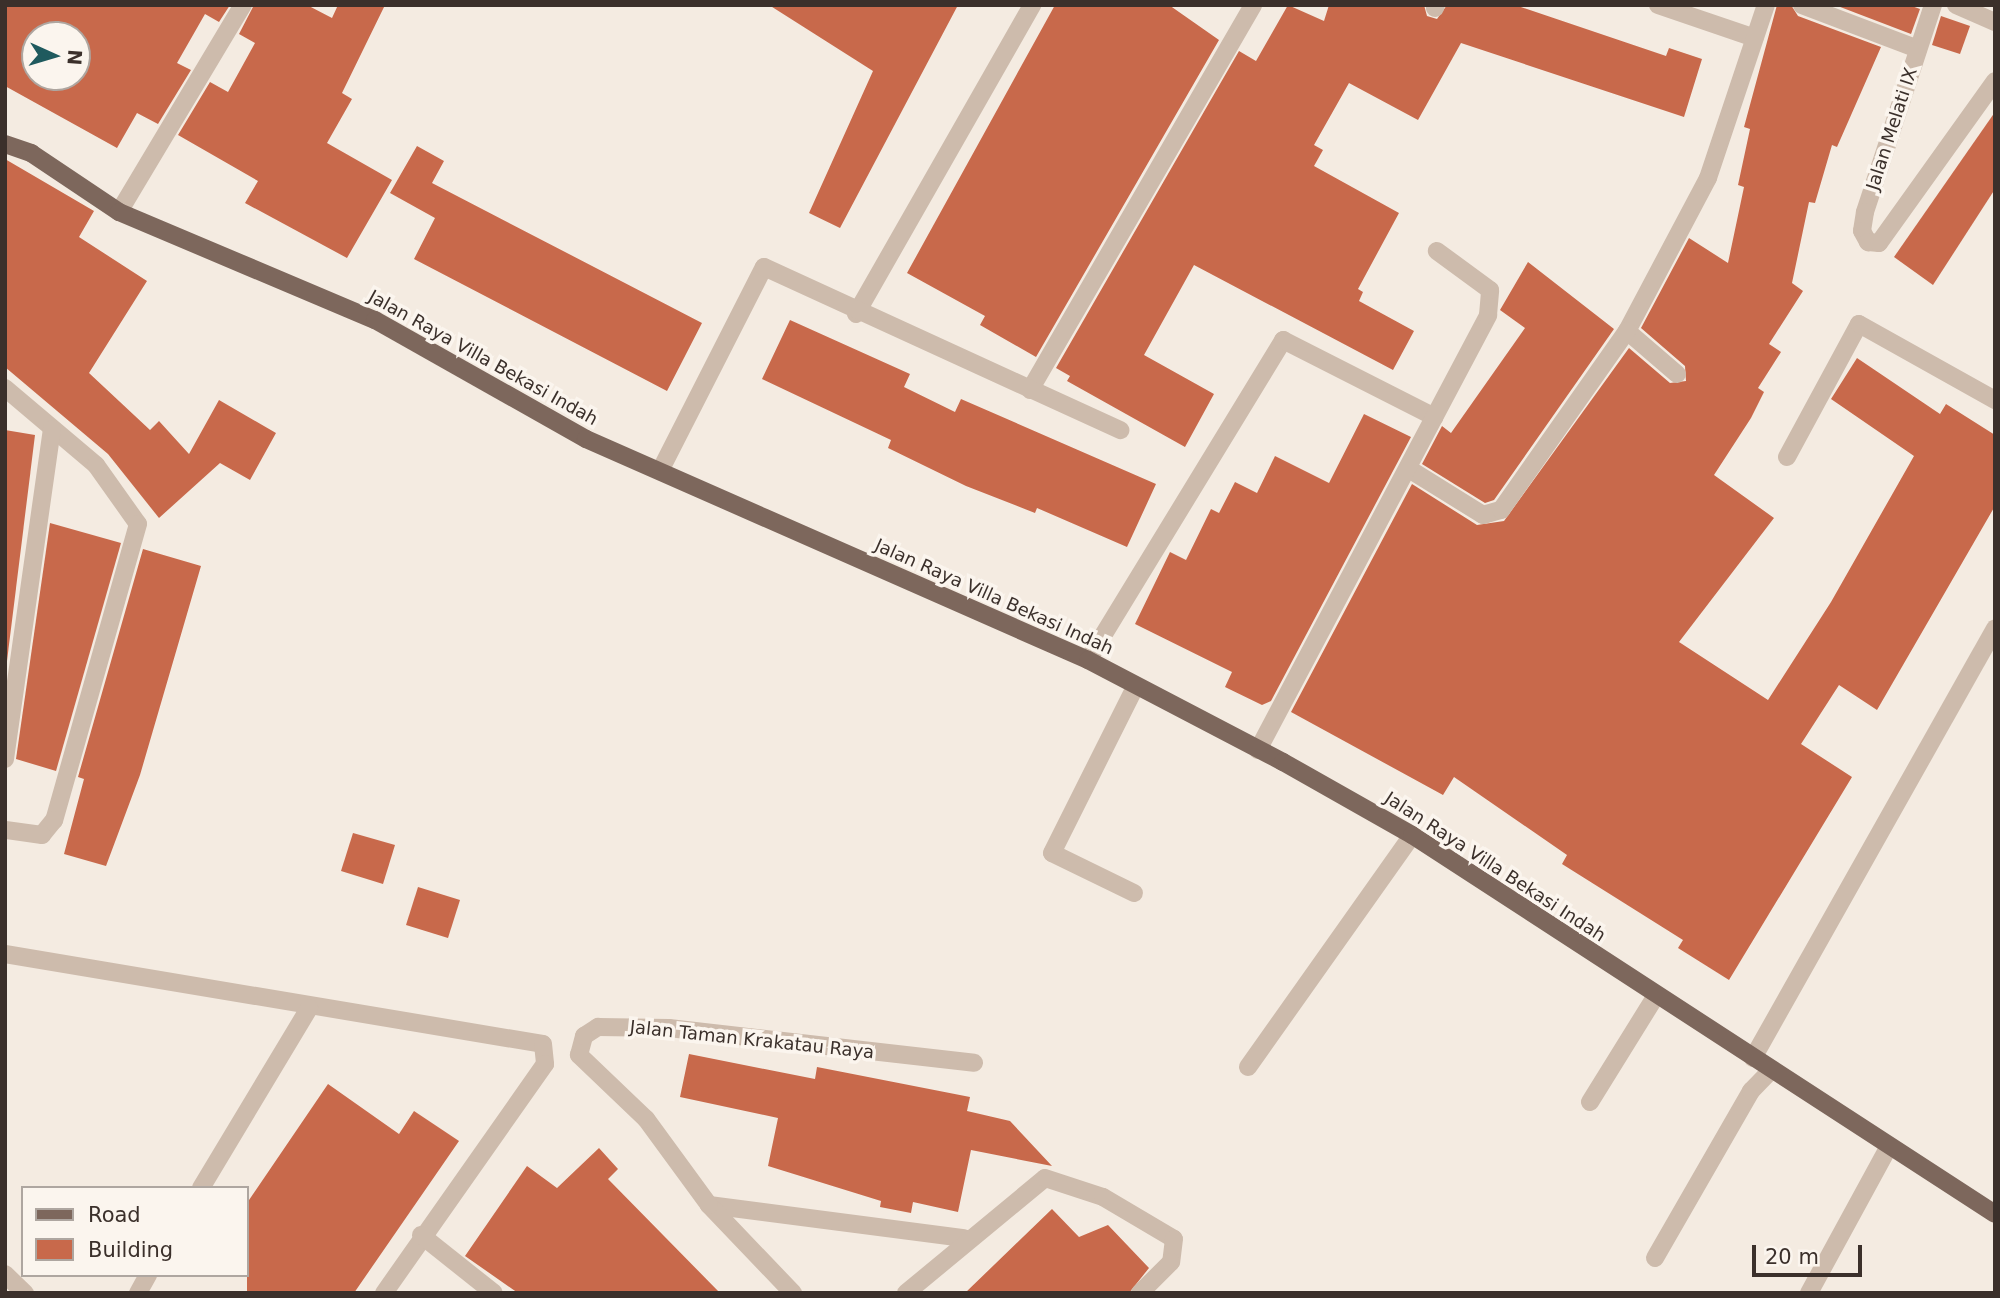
<!DOCTYPE html>
<html>
<head>
<meta charset="utf-8">
<style>
	body { margin:0 }
	#map { position:relative; width:2000px; height:1298px; overflow:hidden; background:#f4ebe1; font-family:"DejaVu Sans",sans-serif }
	div>[style] { position:absolute }
	.building>* { inset:0; background:#c8694b }
	.minor>* { height:18px; margin:-9px; padding:0 9px; transform-origin:9px; border-radius:9px; background:#cdbbac }
	.major>* { height:18px; margin:-9px; padding:0 9px; transform-origin:9px; border-radius:9px; background:#7d675c }
	span { translate:-50% -50%; white-space:nowrap; text-align:center; line-height:1.15; -webkit-text-stroke:7px #fbf5ee; paint-order:stroke }
	.street-label { font-size:18px; color:#3b302b }
	.frame { position:absolute; inset:0; border:7px solid #3b302b; pointer-events:none }
	.legend { position:absolute; left:21px; top:1186px; width:228px; height:91px; box-sizing:border-box; background:#fbf5ee; border:2px solid #aea6a0; margin:0; padding:9px 12px; list-style:none; font-size:21px; color:#3b302b }
	.legend li { display:flex; align-items:center; gap:14px; height:35px }
	.legend b { width:35px; border:2px solid #aea6a0 }
	.north { position:absolute; left:21px; top:21px; width:70px; height:70px; box-sizing:border-box; background:#fbf5ee; border:2px solid #aea6a0; border-radius:50%; rotate:94deg; font-size:19px; font-weight:700; line-height:28px; text-align:center; color:#3b302b }
	.north::after { content:''; display:block; margin:auto; width:24px; height:32px; background:#1f5a5e; clip-path:polygon(50% 0,100% 100%,50% 72%,0 100%) }
	.scale { position:absolute; left:1752px; top:1245px; width:110px; height:32px; box-sizing:border-box; border:4px solid #3b302b; border-top:0; padding-left:9px; font-size:21px; line-height:24px; white-space:nowrap; color:#3b302b; -webkit-text-stroke:5px #fbf5ee; paint-order:stroke }
</style>
</head>
<body>
<div id="map">
	<div class="building">
		<i style="clip-path:polygon(evenodd,5px 5px,230px 5px,219px 22px,205px 14px,177px 63px,191px 70px,158px 124px,137px 113px,117px 148px,5px 86px,5px 5px,35px 35px,77px 35px,77px 77px,35px 77px,35px 35px)"></i>
		<i style="clip-path:polygon(254px 5px,307px 5px,332px 18px,338px 5px,385px 5px,342px 93px,352px 99px,327px 143px,392px 180px,347px 258px,245px 203px,258px 181px,178px 135px,210px 82px,228px 92px,255px 43px,239px 34px)"></i>
		<i style="clip-path:polygon(769px 5px,958px 5px,840px 228px,809px 213px,873px 71px)"></i>
		<i style="clip-path:polygon(1055px 5px,1169px 5px,1219px 40px,1036px 357px,980px 325px,985px 316px,907px 273px)"></i>
		<i style="clip-path:polygon(1288px 5px,1324px 21px,1329px 5px,1424px 5px,1427px 16px,1437px 19px,1447px 5px,1515px 5px,1666px 56px,1669px 48px,1702px 59px,1684px 117px,1461px 43px,1418px 120px,1349px 83px,1314px 145px,1323px 150px,1314px 166px,1399px 213px,1358px 289px,1363px 292px,1359px 301px,1414px 331px,1393px 370px,1194px 265px,1144px 355px,1214px 394px,1185px 447px,1067px 381px,1070px 376px,1056px 368px,1239px 51px,1256px 61px)"></i>
		<i style="clip-path:polygon(1777px 5px,1791px 5px,1798px 16px,1881px 47px,1837px 147px,1832px 145px,1815px 203px,1809px 202px,1792px 283px,1803px 291px,1769px 344px,1781px 352px,1758px 388px,1764px 392px,1751px 418px,1714px 475px,1774px 518px,1679px 642px,1768px 700px,1831px 602px,1914px 456px,1831px 399px,1857px 358px,1940px 414px,1946px 404px,1995px 435px,1995px 506px,1877px 710px,1839px 685px,1801px 744px,1852px 777px,1729px 980px,1678px 948px,1683px 940px,1562px 864px,1567px 855px,1454px 777px,1443px 795px,1291px 712px,1412px 484px,1477px 525px,1504px 521px,1629px 348px,1670px 383px,1686px 381px,1685px 366px,1641px 328px,1689px 238px,1728px 263px,1744px 187px,1738px 185px,1750px 129px,1744px 127px)"></i>
		<i style="clip-path:polygon(1835px 5px,1909px 5px,1920px 9px,1911px 34px)"></i>
		<i style="clip-path:polygon(1941px 16px,1970px 26px,1960px 54px,1932px 45px)"></i>
		<i style="clip-path:polygon(1995px 112px,1995px 189px,1933px 285px,1894px 257px)"></i>
		<i style="clip-path:polygon(417px 146px,444px 161px,432px 183px,702px 323px,667px 391px,414px 259px,435px 218px,390px 193px)"></i>
		<i style="clip-path:polygon(5px 159px,94px 211px,79px 237px,147px 281px,89px 373px,150px 430px,159px 421px,189px 454px,219px 400px,276px 433px,250px 480px,220px 463px,159px 518px,108px 454px,5px 367px)"></i>
		<i style="clip-path:polygon(1528px 262px,1614px 329px,1494px 500px,1485px 503px,1422px 464px,1442px 426px,1451px 433px,1525px 328px,1500px 310px)"></i>
		<i style="clip-path:polygon(790px 320px,910px 374px,904px 387px,955px 412px,961px 399px,1156px 484px,1127px 547px,1037px 508px,1035px 513px,966px 486px,888px 448px,891px 440px,762px 379px)"></i>
		<i style="clip-path:polygon(1364px 414px,1411px 437px,1271px 701px,1262px 705px,1225px 687px,1232px 672px,1135px 624px,1170px 552px,1186px 560px,1211px 509px,1219px 513px,1235px 482px,1257px 493px,1275px 456px,1329px 483px)"></i>
		<i style="clip-path:polygon(5px 430px,35px 435px,5px 677px)"></i>
		<i style="clip-path:polygon(50px 523px,121px 543px,56px 771px,16px 759px)"></i>
		<i style="clip-path:polygon(143px 549px,201px 566px,140px 775px,106px 866px,64px 854px,84px 779px,78px 777px)"></i>
		<i style="clip-path:polygon(353px 833px,395px 845px,383px 884px,341px 871px)"></i>
		<i style="clip-path:polygon(418px 887px,460px 900px,448px 938px,406px 925px)"></i>
		<i style="clip-path:polygon(689px 1054px,815px 1079px,817px 1067px,970px 1097px,967px 1111px,1010px 1121px,1052px 1166px,971px 1150px,958px 1212px,913px 1202px,911px 1213px,880px 1207px,881px 1201px,768px 1166px,778px 1118px,680px 1097px)"></i>
		<i style="clip-path:polygon(328px 1084px,399px 1134px,414px 1111px,459px 1141px,354px 1293px,247px 1293px,247px 1203px)"></i>
		<i style="clip-path:polygon(599px 1148px,618px 1169px,608px 1179px,720px 1293px,518px 1293px,465px 1256px,527px 1166px,557px 1188px)"></i>
		<i style="clip-path:polygon(1052px 1209px,1079px 1237px,1108px 1225px,1149px 1268px,1129px 1293px,965px 1293px)"></i>
	</div>
	<div class="minor">
		<i style="left:1658px;top:5px;width:102px;rotate:18.8deg"></i>
		<i style="left:1802px;top:5px;width:124px;rotate:20.8deg"></i>
		<i style="left:1933px;top:5px;width:218px;rotate:108.2deg"></i>
		<i style="left:1865px;top:212px;width:19px;rotate:99deg"></i>
		<i style="left:1862px;top:231px;width:13px;rotate:61deg"></i>
		<i style="left:1868px;top:242px;width:11px;rotate:5deg"></i>
		<i style="left:1879px;top:243px;width:199px;rotate:-54.4deg"></i>
		<i style="left:1956px;top:5px;width:43px;rotate:23.6deg"></i>
		<i style="left:1435px;top:8px;width:3px;rotate:-72deg"></i>
		<i style="left:119px;top:212px;width:241px;rotate:-59.1deg"></i>
		<i style="left:856px;top:314px;width:356px;rotate:-60.3deg"></i>
		<i style="left:1677px;top:374px;width:66px;rotate:-139.3deg"></i>
		<i style="left:1627px;top:331px;width:173px;rotate:-62.1deg"></i>
		<i style="left:1708px;top:178px;width:182px;rotate:-71.5deg"></i>
		<i style="left:5px;top:388px;width:119px;rotate:40.2deg"></i>
		<i style="left:96px;top:465px;width:72px;rotate:54.6deg"></i>
		<i style="left:138px;top:524px;width:308px;rotate:105.8deg"></i>
		<i style="left:54px;top:820px;width:19px;rotate:129deg"></i>
		<i style="left:42px;top:835px;width:37px;rotate:-172deg"></i>
		<i style="left:1030px;top:390px;width:445px;rotate:-59.9deg"></i>
		<i style="left:1787px;top:457px;width:151px;rotate:-61.6deg"></i>
		<i style="left:1859px;top:324px;width:156px;rotate:29.2deg"></i>
		<i style="left:1409px;top:469px;width:87px;rotate:31.9deg"></i>
		<i style="left:1483px;top:515px;width:19px;rotate:-16deg"></i>
		<i style="left:1501px;top:510px;width:219px;rotate:-54.9deg"></i>
		<i style="left:660px;top:471px;width:229px;rotate:-63deg"></i>
		<i style="left:764px;top:267px;width:392px;rotate:24.6deg"></i>
		<i style="left:1088px;top:660px;width:375px;rotate:-58.6deg"></i>
		<i style="left:1283px;top:340px;width:170px;rotate:26.9deg"></i>
		<i style="left:1258px;top:750px;width:492px;rotate:-62.1deg"></i>
		<i style="left:1488px;top:315px;width:25px;rotate:-85deg"></i>
		<i style="left:1490px;top:290px;width:66px;rotate:-143.7deg"></i>
		<i style="left:5px;top:759px;width:333px;rotate:-81.9deg"></i>
		<i style="left:1134px;top:893px;width:91px;rotate:-154deg"></i>
		<i style="left:1052px;top:853px;width:186px;rotate:-63.4deg"></i>
		<i style="left:5px;top:954px;width:545px;rotate:9.5deg"></i>
		<i style="left:543px;top:1044px;width:20px;rotate:84deg"></i>
		<i style="left:545px;top:1064px;width:280px;rotate:125.1deg"></i>
		<i style="left:1753px;top:1058px;width:493px;rotate:-60.6deg"></i>
		<i style="left:1248px;top:1067px;width:284px;rotate:-54.7deg"></i>
		<i style="left:1590px;top:1102px;width:123px;rotate:-58.2deg"></i>
		<i style="left:201px;top:1188px;width:210px;rotate:-59deg"></i>
		<i style="left:709px;top:1205px;width:257px;rotate:7.4deg"></i>
		<i style="left:421px;top:1235px;width:93px;rotate:38.5deg"></i>
		<i style="left:1655px;top:1258px;width:193px;rotate:-60.1deg"></i>
		<i style="left:1751px;top:1091px;width:30px;rotate:-46deg"></i>
		<i style="left:5px;top:1274px;width:28px;rotate:44deg"></i>
		<i style="left:138px;top:1293px;width:21px;rotate:-61deg"></i>
		<i style="left:793px;top:1293px;width:122px;rotate:-133.7deg"></i>
		<i style="left:709px;top:1205px;width:107px;rotate:-126.2deg"></i>
		<i style="left:646px;top:1119px;width:93px;rotate:-136.3deg"></i>
		<i style="left:579px;top:1055px;width:20px;rotate:-75deg"></i>
		<i style="left:584px;top:1036px;width:17px;rotate:-33deg"></i>
		<i style="left:598px;top:1027px;width:71px;rotate:0.8deg"></i>
		<i style="left:669px;top:1028px;width:307px;rotate:6.5deg"></i>
		<i style="left:906px;top:1293px;width:180px;rotate:-39.6deg"></i>
		<i style="left:1045px;top:1178px;width:61px;rotate:18.1deg"></i>
		<i style="left:1103px;top:1197px;width:82px;rotate:30.6deg"></i>
		<i style="left:1174px;top:1239px;width:23px;rotate:97deg"></i>
		<i style="left:1171px;top:1262px;width:44px;rotate:135deg"></i>
		<i style="left:1809px;top:1293px;width:167px;rotate:-61.4deg"></i>
	</div>
	<div class="major">
		<i style="left:5px;top:144px;width:28px;rotate:19deg"></i>
		<i style="left:31px;top:153px;width:106px;rotate:33.8deg"></i>
		<i style="left:119px;top:212px;width:278px;rotate:22.9deg"></i>
		<i style="left:375px;top:320px;width:242px;rotate:29.4deg"></i>
		<i style="left:586px;top:439px;width:548px;rotate:23.76deg"></i>
		<i style="left:1088px;top:660px;width:220px;rotate:27.6deg"></i>
		<i style="left:1283px;top:762px;width:148px;rotate:29.5deg"></i>
		<i style="left:1412px;top:835px;width:695px;rotate:33.03deg"></i>
	</div>
	<div class="street-label">
		<span style="left:1892px;top:129px;rotate:-72deg">Jalan Melati IX</span>
		<span style="left:483px;top:358px;rotate:29deg">Jalan Raya Villa Bekasi Indah</span>
		<span style="left:994px;top:597px;rotate:24deg">Jalan Raya Villa Bekasi Indah</span>
		<span style="left:1495px;top:867px;rotate:33deg">Jalan Raya Villa Bekasi Indah</span>
		<span style="left:752px;top:1040px;rotate:6deg">Jalan Taman Krakatau Raya</span>
	</div>
	<div class="frame"></div>
	<ul class="legend">
	<li><b style="height:9px;background:#7d675c"></b>Road</li>
	<li><b style="height:19px;background:#c8694b"></b>Building</li>
	</ul>
	<div class="north">N</div>
	<div class="scale">20 m</div>
</div>
</body>
</html>
